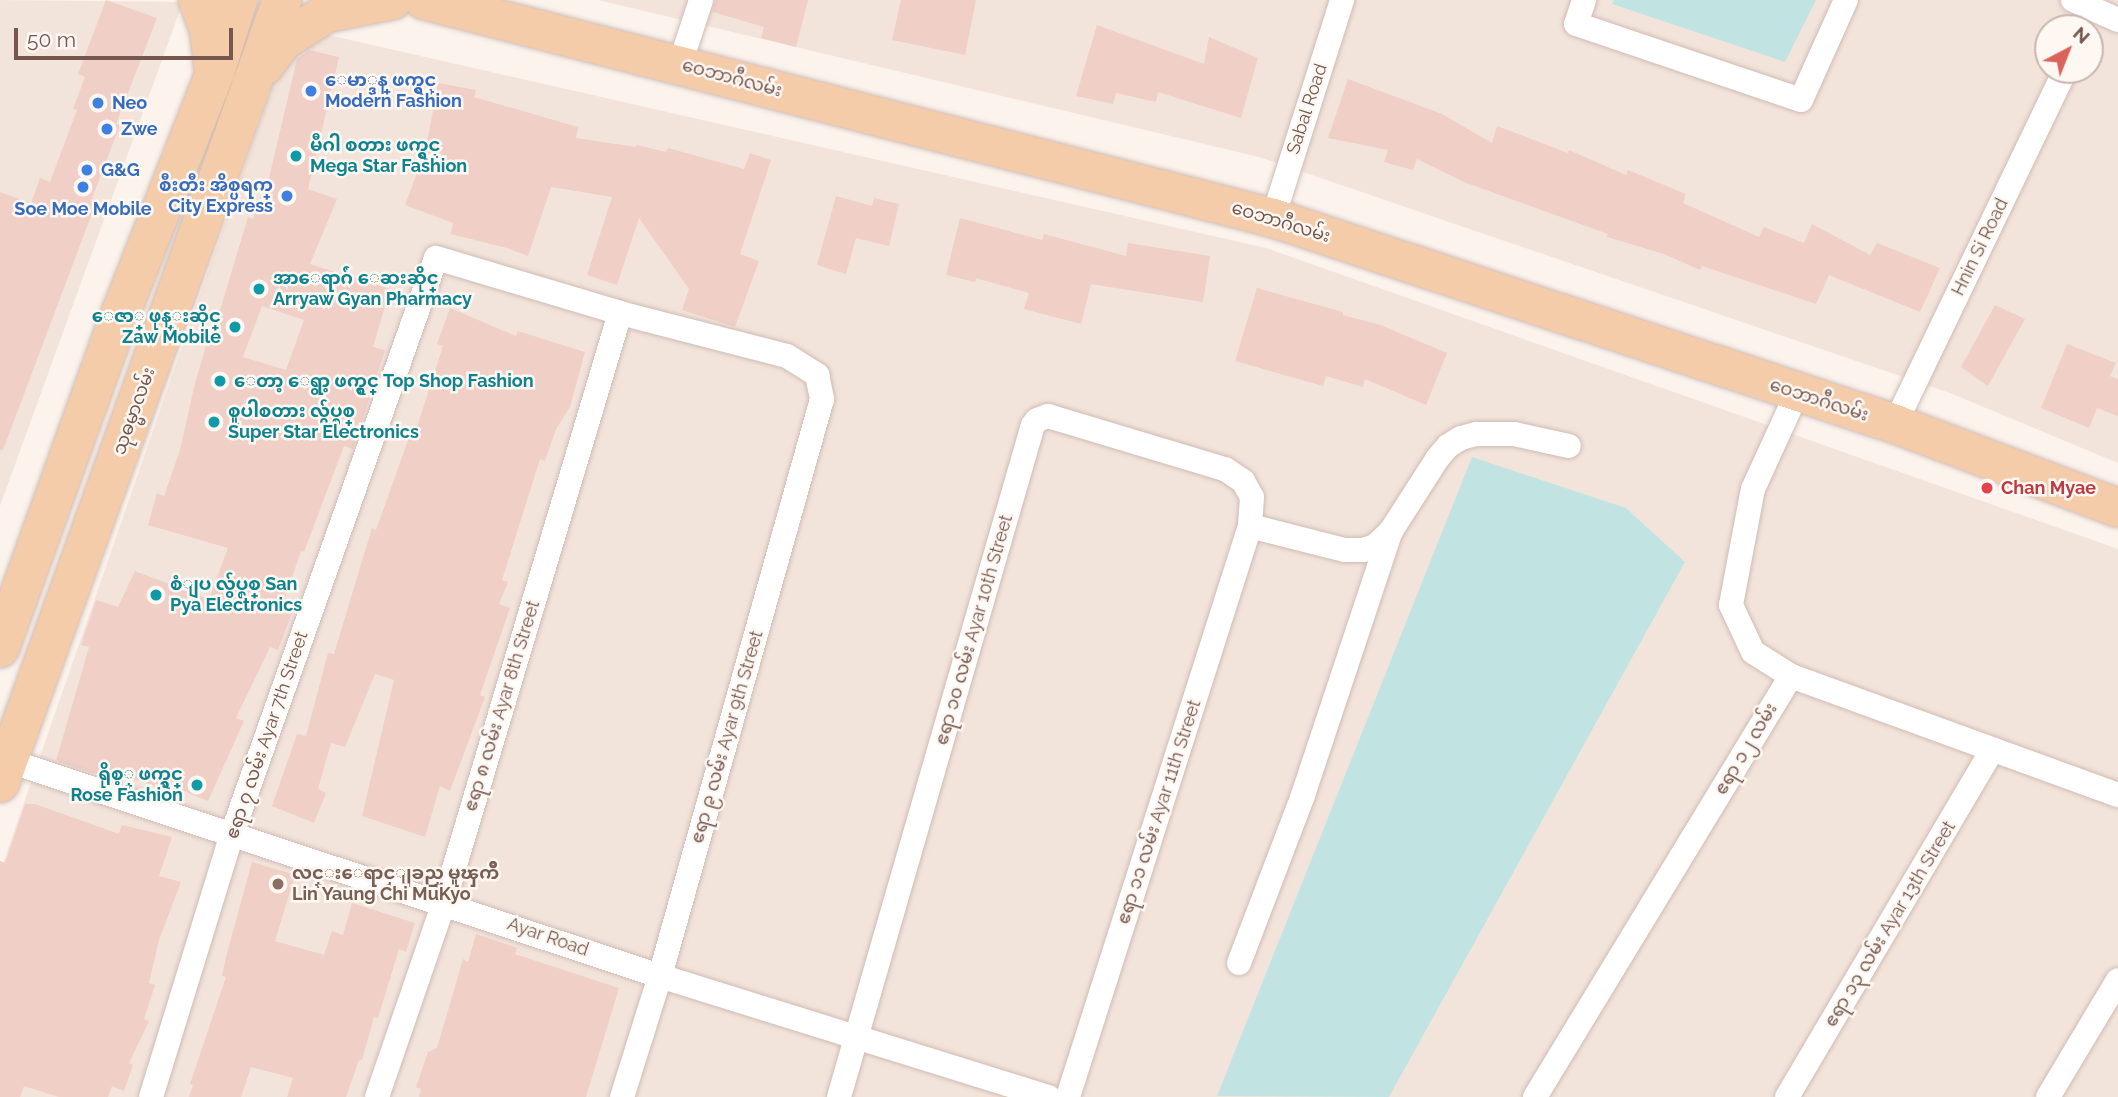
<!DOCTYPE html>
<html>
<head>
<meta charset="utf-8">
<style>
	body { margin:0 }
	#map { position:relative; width:2118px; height:1097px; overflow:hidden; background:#fbf3ec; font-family:Raleway,"Noto Sans Myanmar",sans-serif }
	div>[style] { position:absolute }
	.residential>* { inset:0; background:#f3e4db }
	.water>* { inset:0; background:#c1e4e3 }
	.building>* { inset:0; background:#efcfc6 }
	.roads { filter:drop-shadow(0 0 2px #cfbcb4) drop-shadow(0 0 2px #cfbcb4) }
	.minor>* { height:24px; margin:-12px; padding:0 12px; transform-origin:12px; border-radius:12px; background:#fff }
	.primary>* { height:38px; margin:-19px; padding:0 19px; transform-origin:19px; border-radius:19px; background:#f4ccaa }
	.dots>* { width:19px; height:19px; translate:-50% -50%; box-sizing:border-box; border:4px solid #fef7f2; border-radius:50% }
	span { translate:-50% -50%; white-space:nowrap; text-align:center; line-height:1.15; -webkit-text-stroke:5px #fef7f2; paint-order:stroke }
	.street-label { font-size:18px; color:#755750 }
	.shop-label { font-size:18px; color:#366cbe; font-weight:700 }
	.left { translate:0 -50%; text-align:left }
	.right { translate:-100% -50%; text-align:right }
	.culture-label { font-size:18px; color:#0d838f; font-weight:700 }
	.health-label { font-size:18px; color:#be3a42; font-weight:700 }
	.education-label { font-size:18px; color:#785e54; font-weight:700 }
	.north { position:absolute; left:2034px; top:14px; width:70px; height:70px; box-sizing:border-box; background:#fef7f2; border:2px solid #c7b7b1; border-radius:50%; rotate:42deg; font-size:19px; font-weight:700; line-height:28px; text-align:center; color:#755750 }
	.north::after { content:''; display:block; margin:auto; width:24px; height:32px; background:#da635c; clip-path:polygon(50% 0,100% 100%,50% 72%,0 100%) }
	.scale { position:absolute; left:14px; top:28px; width:219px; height:32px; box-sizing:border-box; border:4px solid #755750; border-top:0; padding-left:9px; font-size:21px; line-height:24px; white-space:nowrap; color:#755750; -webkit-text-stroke:5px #fef7f2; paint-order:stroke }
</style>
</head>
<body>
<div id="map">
	<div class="residential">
		<i style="clip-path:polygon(0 0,183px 2px,0 506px)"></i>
		<i style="clip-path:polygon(evenodd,598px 0,2118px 0,2118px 463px,1950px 393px,1259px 157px,598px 0,2048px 28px,2090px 28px,2090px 70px,2048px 70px,2048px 28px)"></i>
		<i style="clip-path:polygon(293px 27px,1266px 248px,2118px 549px,2118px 1097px,0 1097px,0 872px)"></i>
	</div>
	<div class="water">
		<i style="clip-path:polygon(1614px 0,1816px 0,1785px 62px,1612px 4px)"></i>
		<i style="clip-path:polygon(1472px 457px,1626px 508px,1685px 562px,1389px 1097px,1217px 1096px)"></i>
	</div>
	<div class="building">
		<i style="clip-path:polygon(106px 0,157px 18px,116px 124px,120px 125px,92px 198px,97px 200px,3px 450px,0 450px,0 192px,31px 203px,40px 178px,50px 182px,77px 110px,73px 109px,85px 77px,78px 74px)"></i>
		<i style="clip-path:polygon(715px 0,808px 0,796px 47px,761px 38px,764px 27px,713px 12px)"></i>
		<i style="clip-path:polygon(901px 0,976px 0,965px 55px,892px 40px)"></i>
		<i style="clip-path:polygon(1097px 25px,1204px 64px,1209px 37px,1258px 58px,1241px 118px,1158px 92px,1156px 102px,1116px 93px,1113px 104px,1076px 96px)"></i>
		<i style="clip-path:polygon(evenodd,309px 50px,339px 57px,308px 189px,337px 199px,310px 264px,390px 289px,373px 347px,385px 350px,353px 449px,344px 446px,304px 552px,301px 551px,285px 598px,296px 602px,278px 650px,270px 647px,236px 718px,244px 721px,208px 801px,160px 781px,159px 787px,119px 775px,118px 781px,56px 761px,89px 647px,81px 645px,96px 600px,118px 607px,135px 571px,209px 599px,228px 548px,148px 525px,157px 493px,164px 496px,180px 450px,195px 383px,206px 346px,209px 347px,248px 217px,253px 219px,269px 178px,297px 59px,309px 50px,262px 306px,304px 320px,286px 370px,243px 357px,262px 306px)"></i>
		<i style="clip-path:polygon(1348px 79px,1442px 114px,1492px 143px,1497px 126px,1568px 153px,1569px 150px,1626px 175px,1628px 170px,1686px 194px,1683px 203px,1759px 237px,1764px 227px,1804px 243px,1812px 224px,1870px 255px,1877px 243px,1940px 268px,1920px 312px,1829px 275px,1816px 304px,1702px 266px,1700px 270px,1664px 254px,1607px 237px,1608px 234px,1464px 182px,1417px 159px,1413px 170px,1384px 162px,1388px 150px,1328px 138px)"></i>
		<i style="clip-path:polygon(438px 83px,476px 90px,474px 97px,578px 127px,576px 138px,636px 147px,637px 145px,666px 152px,668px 148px,744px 169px,750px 153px,771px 160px,740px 254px,759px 261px,735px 327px,682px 310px,689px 289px,639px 218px,617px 285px,587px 275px,612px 197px,551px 187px,528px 256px,507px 248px,451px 234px,453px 223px,405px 205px,426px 149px)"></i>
		<i style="clip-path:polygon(836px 196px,872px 206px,874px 198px,899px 204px,889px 246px,856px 238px,846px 274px,817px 265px)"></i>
		<i style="clip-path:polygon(960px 218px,1042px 240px,1044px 234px,1126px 256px,1128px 243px,1210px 256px,1203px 302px,1091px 284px,1081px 324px,1024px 309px,1029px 293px,976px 278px,975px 282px,946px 275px)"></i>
		<i style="clip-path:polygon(1257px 288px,1343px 312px,1343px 315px,1380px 325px,1447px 353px,1426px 405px,1365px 379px,1363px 387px,1326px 376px,1323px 386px,1235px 361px)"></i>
		<i style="clip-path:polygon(1995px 305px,2025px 319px,1988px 386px,1961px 367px)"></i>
		<i style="clip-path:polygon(450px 308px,516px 336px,518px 331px,585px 352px,570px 407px,556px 429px,545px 461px,540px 459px,502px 580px,508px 582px,499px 604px,510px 608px,480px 695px,485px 697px,450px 791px,440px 786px,425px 837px,362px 816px,394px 680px,375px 674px,345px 747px,331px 743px,318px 789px,326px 793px,314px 823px,272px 806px,297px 734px,306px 736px,328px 653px,334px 654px,372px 528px,376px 530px,411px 432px,415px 433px,443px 346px,437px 344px)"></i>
		<i style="clip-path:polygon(2067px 344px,2116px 363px,2110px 376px,2118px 379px,2118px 416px,2097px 408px,2089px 428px,2041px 408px)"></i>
		<i style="clip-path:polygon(25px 804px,35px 804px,119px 834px,122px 825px,172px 837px,159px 876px,181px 882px,159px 940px,149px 983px,155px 985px,144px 1019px,149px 1021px,129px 1063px,133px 1065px,124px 1091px,112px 1086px,108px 1097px,59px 1097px,24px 1086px,20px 1097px,0 1097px,0 861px,5px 863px)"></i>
		<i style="clip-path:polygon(252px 862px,295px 875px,275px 941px,324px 955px,332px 931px,343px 935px,352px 903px,415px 923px,406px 952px,399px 949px,378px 1018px,374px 1017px,362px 1060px,359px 1060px,346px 1097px,287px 1097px,293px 1078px,251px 1067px,241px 1097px,189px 1097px,193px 1085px,190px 1084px,226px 977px,222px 976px,227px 953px)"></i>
		<i style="clip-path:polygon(476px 934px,517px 948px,515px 954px,619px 988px,586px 1097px,419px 1097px,421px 1089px,416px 1087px,428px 1052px,437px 1048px,463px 959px,468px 962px)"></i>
	</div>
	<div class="roads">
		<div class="minor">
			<i style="left:1584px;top:0;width:25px;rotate:108deg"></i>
			<i style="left:1576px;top:24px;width:237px;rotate:18.7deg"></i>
			<i style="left:1801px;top:100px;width:110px;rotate:-65.8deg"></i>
			<i style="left:2073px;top:0;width:49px;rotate:24deg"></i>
			<i style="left:680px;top:64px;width:67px;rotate:-71.8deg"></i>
			<i style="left:1273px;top:218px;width:229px;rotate:-72.4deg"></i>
			<i style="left:1895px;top:424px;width:393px;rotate:-64.3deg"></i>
			<i style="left:1250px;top:526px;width:98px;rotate:14.2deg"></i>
			<i style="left:1345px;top:550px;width:18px"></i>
			<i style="left:1363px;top:550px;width:13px;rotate:-18deg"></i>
			<i style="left:1375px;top:546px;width:22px;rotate:-43deg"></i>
			<i style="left:1391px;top:531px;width:85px;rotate:-57.4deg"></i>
			<i style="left:1437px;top:459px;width:17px;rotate:-50deg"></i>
			<i style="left:1448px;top:446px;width:15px;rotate:-32deg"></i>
			<i style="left:1461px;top:438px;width:16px;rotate:-15deg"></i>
			<i style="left:1476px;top:434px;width:38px"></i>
			<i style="left:1514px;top:434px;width:56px;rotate:12.3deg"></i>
			<i style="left:1791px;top:676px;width:348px;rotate:20deg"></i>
			<i style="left:0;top:758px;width:695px;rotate:18.28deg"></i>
			<i style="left:660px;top:976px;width:407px;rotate:17.3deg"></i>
			<i style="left:1239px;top:963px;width:180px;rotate:-69.1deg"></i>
			<i style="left:1303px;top:795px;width:278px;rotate:-71.6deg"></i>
			<i style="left:151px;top:1097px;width:275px;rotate:-72.9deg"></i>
			<i style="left:232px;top:834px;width:611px;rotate:-70.5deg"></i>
			<i style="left:436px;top:258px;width:192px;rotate:16.6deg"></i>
			<i style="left:620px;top:313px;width:172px;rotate:14.4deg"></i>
			<i style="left:787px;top:356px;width:36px;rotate:32deg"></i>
			<i style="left:817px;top:375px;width:25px;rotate:78deg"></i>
			<i style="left:822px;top:399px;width:599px;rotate:105.68deg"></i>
			<i style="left:660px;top:976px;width:127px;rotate:107.4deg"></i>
			<i style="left:377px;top:1097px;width:206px;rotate:-71deg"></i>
			<i style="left:444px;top:902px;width:615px;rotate:-73.36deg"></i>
			<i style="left:839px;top:1097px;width:699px;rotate:-73.9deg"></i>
			<i style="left:1033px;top:425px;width:6px;rotate:-51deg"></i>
			<i style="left:1037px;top:420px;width:12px;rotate:-20deg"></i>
			<i style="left:1048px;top:416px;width:185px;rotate:16.7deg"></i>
			<i style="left:1225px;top:469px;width:22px;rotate:34deg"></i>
			<i style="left:1243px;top:481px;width:18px;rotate:61deg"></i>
			<i style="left:1252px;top:497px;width:29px;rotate:94deg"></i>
			<i style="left:1250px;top:526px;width:599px;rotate:107.68deg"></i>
			<i style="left:1535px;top:1097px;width:493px;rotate:-58.7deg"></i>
			<i style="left:1791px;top:676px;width:45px;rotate:-147.7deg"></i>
			<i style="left:1753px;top:652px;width:52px;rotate:-115.1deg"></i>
			<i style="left:1731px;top:605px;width:118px;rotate:-79.3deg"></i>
			<i style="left:1753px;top:489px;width:106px;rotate:-65.4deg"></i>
			<i style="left:1787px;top:1097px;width:402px;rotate:-59.4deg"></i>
			<i style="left:2048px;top:1097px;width:136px;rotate:-59.1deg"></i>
		</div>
		<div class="primary">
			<i style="left:198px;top:0;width:33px;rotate:70deg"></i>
			<i style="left:209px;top:31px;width:38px;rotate:83deg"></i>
			<i style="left:424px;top:0;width:877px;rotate:14.4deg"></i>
			<i style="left:1273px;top:218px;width:655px;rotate:18.32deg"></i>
			<i style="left:1895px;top:424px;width:238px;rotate:20.6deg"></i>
			<i style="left:264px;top:66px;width:31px;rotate:-53deg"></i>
			<i style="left:283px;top:41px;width:52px;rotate:-32.5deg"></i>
			<i style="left:327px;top:13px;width:67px;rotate:-11.1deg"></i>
			<i style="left:0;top:648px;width:359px;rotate:-70.2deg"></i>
			<i style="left:122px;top:310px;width:255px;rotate:-68.6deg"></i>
			<i style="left:215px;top:73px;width:77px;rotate:-72.5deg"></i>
			<i style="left:0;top:783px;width:832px;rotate:-70.19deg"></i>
		</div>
	</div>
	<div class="dots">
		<i style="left:311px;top:91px;background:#3f7fe0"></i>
		<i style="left:98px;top:103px;background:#3f7fe0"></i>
		<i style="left:107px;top:129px;background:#3f7fe0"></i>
		<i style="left:296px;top:156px;background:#0f9aa8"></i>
		<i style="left:87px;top:170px;background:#3f7fe0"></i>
		<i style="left:83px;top:187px;background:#3f7fe0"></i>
		<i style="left:287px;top:196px;background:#3f7fe0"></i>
		<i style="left:259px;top:289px;background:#0f9aa8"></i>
		<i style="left:235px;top:327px;background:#0f9aa8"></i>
		<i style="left:220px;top:381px;background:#0f9aa8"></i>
		<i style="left:214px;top:422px;background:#0f9aa8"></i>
		<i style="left:1987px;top:488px;background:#e0444e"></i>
		<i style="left:156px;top:595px;background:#0f9aa8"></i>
		<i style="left:197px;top:785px;background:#0f9aa8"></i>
		<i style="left:278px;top:884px;background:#8d6e63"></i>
	</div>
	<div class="street-label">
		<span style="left:732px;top:78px;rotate:15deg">ဝေဘာဂီလမ်း</span>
		<span style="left:1307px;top:109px;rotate:-72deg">Sabal Road</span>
		<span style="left:1281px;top:222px;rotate:17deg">ဝေဘာဂီလမ်း</span>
		<span style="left:1980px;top:247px;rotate:-64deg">Hnin Si Road</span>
		<span style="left:1819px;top:400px;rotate:18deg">ဝေဘာဂီလမ်း</span>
		<span style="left:134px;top:411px;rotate:-70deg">သုဓမ္မာလမ်း</span>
		<span style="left:974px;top:630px;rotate:-74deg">ဧရာ ၁၀ လမ်း Ayar 10th Street</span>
		<span style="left:502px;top:706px;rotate:-73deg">ဧရာ ၈ လမ်း Ayar 8th Street</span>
		<span style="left:267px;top:735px;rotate:-71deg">ဧရာ ၇ လမ်း Ayar 7th Street</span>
		<span style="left:727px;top:737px;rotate:-74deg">ဧရာ ၉ လမ်း Ayar 9th Street</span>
		<span style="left:1746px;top:749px;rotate:-59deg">ဧရာ ၁၂ လမ်း</span>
		<span style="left:1159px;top:812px;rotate:-72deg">ဧရာ ၁၁ လမ်း Ayar 11th Street</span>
		<span style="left:1890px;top:924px;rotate:-59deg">ဧရာ ၁၃ လမ်း Ayar 13th Street</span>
		<span style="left:548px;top:937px;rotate:19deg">Ayar Road</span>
	</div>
	<div class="shop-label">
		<span class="left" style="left:325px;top:91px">ေမာ္ဒန္ ဖက္ရွင္<br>Modern Fashion</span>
		<span class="left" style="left:112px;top:103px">Neo</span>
		<span class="left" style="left:121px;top:129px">Zwe</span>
		<span class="left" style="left:101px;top:170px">G&amp;G</span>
		<span class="right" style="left:273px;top:196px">စီးတီး အိစ္ပရက္<br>City Express</span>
		<span style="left:83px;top:209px">Soe Moe Mobile</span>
	</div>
	<div class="culture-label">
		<span class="left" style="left:310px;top:156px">မီဂါ စတား ဖက္ရွင္<br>Mega Star Fashion</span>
		<span class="left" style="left:273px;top:289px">အာေရာဂ်ံ ေဆးဆိုင္<br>Arryaw Gyan Pharmacy</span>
		<span class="right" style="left:221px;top:327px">ေဇာ္ ဖုန္းဆိုင္<br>Zaw Mobile</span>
		<span class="left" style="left:234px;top:381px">ေတာ့ ေရွာ့ ဖက္ရွင္ Top Shop Fashion</span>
		<span class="left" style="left:228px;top:422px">စူပါစတား လ်ွပ္စစ္<br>Super Star Electronics</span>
		<span class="left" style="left:170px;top:595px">စံျပ လ်ွပ္စစ္ San<br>Pya Electronics</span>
		<span class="right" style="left:183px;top:785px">ရိုစ့္ ဖက္ရွင္<br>Rose Fashion</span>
	</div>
	<div class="health-label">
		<span class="left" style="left:2001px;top:488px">Chan Myae</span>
	</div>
	<div class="education-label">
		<span class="left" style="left:292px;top:884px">လင္းေရာင္ျခည္ မူၾကိဳ<br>Lin Yaung Chi MuKyo</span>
	</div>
	<div class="north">N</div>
	<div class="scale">50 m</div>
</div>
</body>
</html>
